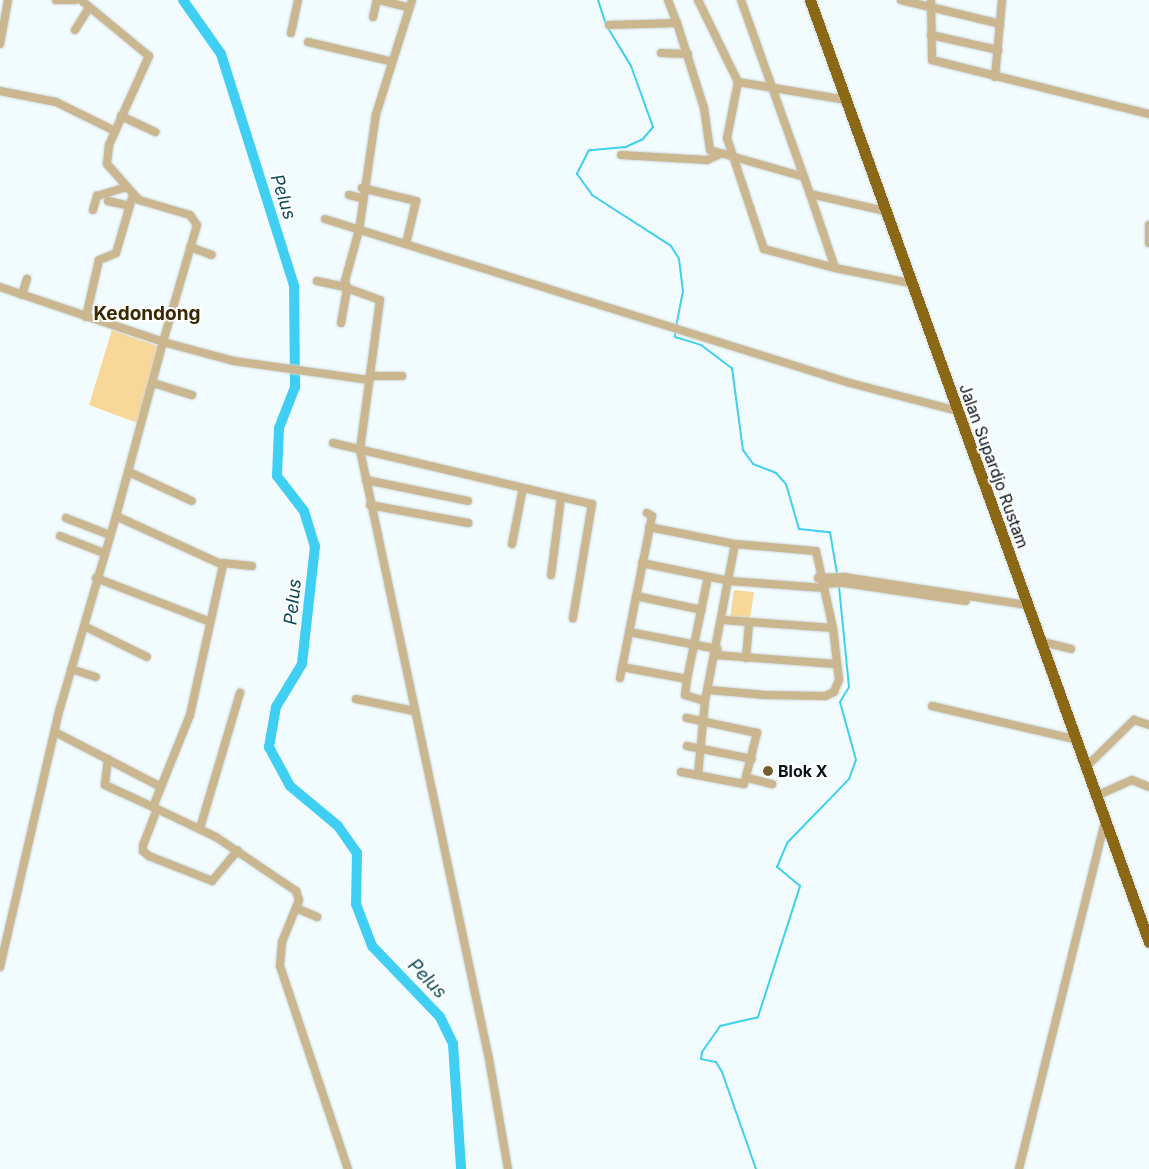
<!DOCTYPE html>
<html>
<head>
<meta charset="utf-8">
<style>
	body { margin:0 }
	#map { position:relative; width:1149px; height:1169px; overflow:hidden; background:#f2fcff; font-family:Inter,sans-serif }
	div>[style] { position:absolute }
	.green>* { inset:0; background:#f8d899 }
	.stream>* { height:2px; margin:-1px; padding:0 1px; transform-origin:1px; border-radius:1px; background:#3fcff3 }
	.river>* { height:10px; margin:-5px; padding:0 5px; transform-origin:5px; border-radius:5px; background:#3fcff3 }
	.roads { filter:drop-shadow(0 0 1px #cdd6d9) drop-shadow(0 0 1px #cdd6d9) }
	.minor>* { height:8px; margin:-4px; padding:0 4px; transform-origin:4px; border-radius:4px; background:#cab68f }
	.highway>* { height:11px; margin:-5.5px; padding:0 5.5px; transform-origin:5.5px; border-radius:5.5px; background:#8a6816 }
	.dots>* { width:14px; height:14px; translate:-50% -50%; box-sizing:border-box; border:2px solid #fff; border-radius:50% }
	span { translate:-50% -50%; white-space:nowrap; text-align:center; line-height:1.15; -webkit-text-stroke:4px #fff; paint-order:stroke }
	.street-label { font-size:16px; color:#081113 }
	.poi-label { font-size:16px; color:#081113; font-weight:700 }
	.left { translate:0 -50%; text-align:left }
	.water-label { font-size:18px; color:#0a4857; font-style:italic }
	.quarter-label { font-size:19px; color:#3a2900; font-weight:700 }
</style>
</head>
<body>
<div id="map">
	<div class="green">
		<i style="clip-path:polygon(112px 330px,160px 347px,140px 424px,89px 405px)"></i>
		<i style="clip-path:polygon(734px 590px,754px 592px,750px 618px,730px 617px)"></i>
	</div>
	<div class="stream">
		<i style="left:598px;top:0;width:25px;rotate:72deg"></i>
		<i style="left:608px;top:28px;width:44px;rotate:58.8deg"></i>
		<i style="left:631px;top:66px;width:65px;rotate:70.2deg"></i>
		<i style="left:653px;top:127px;width:16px;rotate:130deg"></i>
		<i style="left:643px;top:139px;width:19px;rotate:155deg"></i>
		<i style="left:626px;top:147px;width:37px;rotate:175deg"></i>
		<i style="left:589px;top:150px;width:27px;rotate:117deg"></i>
		<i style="left:577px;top:174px;width:26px;rotate:54deg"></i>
		<i style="left:592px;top:195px;width:94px;rotate:32.8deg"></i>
		<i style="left:671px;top:246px;width:15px;rotate:58deg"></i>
		<i style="left:679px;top:259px;width:32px;rotate:83deg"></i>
		<i style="left:683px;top:291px;width:36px;rotate:101deg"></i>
		<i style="left:675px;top:331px;width:6px;rotate:90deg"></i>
		<i style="left:675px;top:337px;width:27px;rotate:17deg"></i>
		<i style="left:701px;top:345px;width:39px;rotate:37deg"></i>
		<i style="left:732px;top:368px;width:83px;rotate:82.4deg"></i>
		<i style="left:743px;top:450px;width:17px;rotate:54deg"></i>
		<i style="left:753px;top:464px;width:25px;rotate:21deg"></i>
		<i style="left:776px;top:473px;width:15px;rotate:48deg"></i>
		<i style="left:786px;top:484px;width:47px;rotate:73.9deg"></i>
		<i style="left:799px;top:529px;width:31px;rotate:6deg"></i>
		<i style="left:830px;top:532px;width:43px;rotate:80.5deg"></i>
		<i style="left:756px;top:1169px;width:103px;rotate:-109.3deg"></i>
		<i style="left:722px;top:1072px;width:12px;rotate:-121deg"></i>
		<i style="left:716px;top:1062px;width:15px;rotate:-169deg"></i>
		<i style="left:701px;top:1059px;width:7px;rotate:-82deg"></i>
		<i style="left:702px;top:1052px;width:32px;rotate:-55deg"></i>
		<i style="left:720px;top:1026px;width:39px;rotate:-13deg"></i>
		<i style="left:758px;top:1017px;width:138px;rotate:-72.2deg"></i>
		<i style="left:800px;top:886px;width:30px;rotate:-140deg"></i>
		<i style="left:777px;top:867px;width:26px;rotate:-67deg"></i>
		<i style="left:787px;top:843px;width:89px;rotate:-45.9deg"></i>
		<i style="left:849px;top:779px;width:20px;rotate:-70deg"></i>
		<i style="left:856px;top:760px;width:60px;rotate:-105.4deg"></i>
		<i style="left:840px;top:702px;width:17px;rotate:-59deg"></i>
		<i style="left:849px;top:687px;width:101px;rotate:-95.7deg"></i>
	</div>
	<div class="river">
		<i style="left:183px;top:0;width:66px;rotate:54.9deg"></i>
		<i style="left:221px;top:54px;width:243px;rotate:72.5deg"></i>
		<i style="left:294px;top:286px;width:101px;rotate:89.4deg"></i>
		<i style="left:295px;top:387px;width:44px;rotate:111.3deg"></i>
		<i style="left:279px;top:428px;width:48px;rotate:92.4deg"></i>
		<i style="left:277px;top:476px;width:44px;rotate:52.4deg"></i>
		<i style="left:304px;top:511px;width:37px;rotate:73deg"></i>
		<i style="left:315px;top:546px;width:119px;rotate:96.3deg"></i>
		<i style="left:302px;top:664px;width:50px;rotate:121.2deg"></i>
		<i style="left:276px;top:707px;width:41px;rotate:99.9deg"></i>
		<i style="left:269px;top:747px;width:44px;rotate:61.7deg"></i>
		<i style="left:290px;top:786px;width:62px;rotate:39.8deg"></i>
		<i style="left:338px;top:826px;width:33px;rotate:55deg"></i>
		<i style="left:357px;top:853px;width:51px;rotate:91.1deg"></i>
		<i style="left:356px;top:904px;width:45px;rotate:69.1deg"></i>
		<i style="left:372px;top:946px;width:98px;rotate:46.2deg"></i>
		<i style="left:440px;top:1017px;width:30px;rotate:64deg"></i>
		<i style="left:453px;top:1044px;width:125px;rotate:86.3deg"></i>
	</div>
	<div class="roads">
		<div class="minor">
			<i style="left:56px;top:0;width:19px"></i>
			<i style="left:81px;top:0;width:88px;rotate:39.5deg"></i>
			<i style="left:149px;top:56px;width:98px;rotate:114.2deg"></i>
			<i style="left:109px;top:145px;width:19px;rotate:96deg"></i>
			<i style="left:107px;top:164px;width:48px;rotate:48.4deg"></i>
			<i style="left:139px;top:200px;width:53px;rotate:16.4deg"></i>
			<i style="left:190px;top:215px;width:12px;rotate:55deg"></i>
			<i style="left:197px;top:225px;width:122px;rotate:106.2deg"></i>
			<i style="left:163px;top:342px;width:73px;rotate:15deg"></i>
			<i style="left:234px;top:361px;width:137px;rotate:8deg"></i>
			<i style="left:379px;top:0;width:29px;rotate:14deg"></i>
			<i style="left:412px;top:0;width:120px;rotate:107.5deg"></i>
			<i style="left:376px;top:114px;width:117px;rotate:98.3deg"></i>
			<i style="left:359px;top:230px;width:53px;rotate:105.4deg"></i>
			<i style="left:345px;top:281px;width:7px;rotate:74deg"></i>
			<i style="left:347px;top:288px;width:35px;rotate:20deg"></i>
			<i style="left:380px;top:300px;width:151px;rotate:97.6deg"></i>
			<i style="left:360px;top:450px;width:623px;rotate:78.04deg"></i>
			<i style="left:489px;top:1059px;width:112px;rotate:80.2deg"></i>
			<i style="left:668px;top:0;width:25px;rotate:69deg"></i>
			<i style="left:698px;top:0;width:91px;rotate:64deg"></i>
			<i style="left:738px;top:82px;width:57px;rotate:101.1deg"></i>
			<i style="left:727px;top:138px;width:117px;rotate:71.6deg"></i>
			<i style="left:764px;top:249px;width:73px;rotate:15deg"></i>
			<i style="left:741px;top:0;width:206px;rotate:70.4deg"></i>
			<i style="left:810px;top:194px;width:77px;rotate:12.8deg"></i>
			<i style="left:901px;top:0;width:102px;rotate:13.6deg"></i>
			<i style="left:931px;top:0;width:60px;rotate:89deg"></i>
			<i style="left:932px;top:60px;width:224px;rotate:14deg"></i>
			<i style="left:373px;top:17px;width:17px;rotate:-77deg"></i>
			<i style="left:609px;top:25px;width:68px;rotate:-1.7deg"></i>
			<i style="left:677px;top:23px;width:89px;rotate:72.4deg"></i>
			<i style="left:704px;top:108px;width:42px;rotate:81.9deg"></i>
			<i style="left:710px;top:150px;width:98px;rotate:16deg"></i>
			<i style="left:75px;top:30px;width:25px;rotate:-58deg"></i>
			<i style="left:291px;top:33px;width:34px;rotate:-78deg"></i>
			<i style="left:931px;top:35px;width:69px;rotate:12.6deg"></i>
			<i style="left:308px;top:42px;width:83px;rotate:13.2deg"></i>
			<i style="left:0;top:44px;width:45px;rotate:-79.7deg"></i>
			<i style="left:661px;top:53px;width:27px;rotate:2deg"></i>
			<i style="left:995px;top:77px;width:77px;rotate:-84.8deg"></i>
			<i style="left:738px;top:82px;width:110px;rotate:9.4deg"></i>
			<i style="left:0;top:91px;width:57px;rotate:11.1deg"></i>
			<i style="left:56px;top:102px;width:66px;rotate:26.2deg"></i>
			<i style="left:121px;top:116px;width:38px;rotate:25deg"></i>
			<i style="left:621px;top:155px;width:86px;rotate:3.3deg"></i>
			<i style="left:707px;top:160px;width:12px;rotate:-24deg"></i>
			<i style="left:362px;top:188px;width:56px;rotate:13.5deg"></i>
			<i style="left:416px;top:201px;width:44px;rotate:103.1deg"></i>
			<i style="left:810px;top:194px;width:78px;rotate:71.3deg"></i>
			<i style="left:835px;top:268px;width:76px;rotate:11.3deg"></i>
			<i style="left:349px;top:195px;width:12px;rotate:14deg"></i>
			<i style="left:108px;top:201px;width:22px;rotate:13deg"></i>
			<i style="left:93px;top:210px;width:15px;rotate:-74deg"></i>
			<i style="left:97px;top:196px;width:30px;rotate:-17deg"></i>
			<i style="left:325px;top:219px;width:550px;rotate:17.35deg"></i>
			<i style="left:850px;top:383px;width:112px;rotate:14.5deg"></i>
			<i style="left:1149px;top:225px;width:18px;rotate:90deg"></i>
			<i style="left:190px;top:247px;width:23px;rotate:20deg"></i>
			<i style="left:317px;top:281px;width:30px;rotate:12deg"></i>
			<i style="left:0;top:287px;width:172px;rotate:18.6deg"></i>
			<i style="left:163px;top:342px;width:180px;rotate:105.1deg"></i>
			<i style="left:116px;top:516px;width:118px;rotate:24.6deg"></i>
			<i style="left:223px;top:565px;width:154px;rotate:102.4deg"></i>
			<i style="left:190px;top:715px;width:99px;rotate:111.9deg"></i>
			<i style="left:153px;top:807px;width:70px;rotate:25.5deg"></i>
			<i style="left:216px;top:837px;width:97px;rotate:34deg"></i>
			<i style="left:296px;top:891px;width:9px;rotate:72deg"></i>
			<i style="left:299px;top:900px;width:45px;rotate:112deg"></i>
			<i style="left:282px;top:942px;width:24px;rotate:95deg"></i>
			<i style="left:280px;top:966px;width:214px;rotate:71.5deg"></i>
			<i style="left:22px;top:295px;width:17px;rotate:-73deg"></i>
			<i style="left:86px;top:317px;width:58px;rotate:-77.2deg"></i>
			<i style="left:99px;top:260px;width:18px;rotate:-22deg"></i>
			<i style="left:116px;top:253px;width:60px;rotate:-73.7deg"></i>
			<i style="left:341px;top:323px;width:36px;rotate:-80deg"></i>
			<i style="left:371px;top:376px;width:31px"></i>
			<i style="left:153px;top:383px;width:41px;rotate:17.1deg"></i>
			<i style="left:333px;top:443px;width:266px;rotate:13.3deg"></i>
			<i style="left:592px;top:504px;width:116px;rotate:99.5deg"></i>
			<i style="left:129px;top:472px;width:69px;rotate:24.7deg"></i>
			<i style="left:366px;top:480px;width:104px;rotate:11.6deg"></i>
			<i style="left:370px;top:505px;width:100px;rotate:10.4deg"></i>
			<i style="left:66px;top:518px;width:47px;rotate:21.1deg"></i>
			<i style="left:649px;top:527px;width:88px;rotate:11.2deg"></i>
			<i style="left:735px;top:544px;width:81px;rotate:4.9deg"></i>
			<i style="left:816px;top:551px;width:79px;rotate:77.6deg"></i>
			<i style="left:833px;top:628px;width:52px;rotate:83.4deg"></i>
			<i style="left:839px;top:680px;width:13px;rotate:113deg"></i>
			<i style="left:834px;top:692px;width:10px;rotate:156deg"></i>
			<i style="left:825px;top:696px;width:60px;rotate:-179deg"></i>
			<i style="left:765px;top:695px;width:56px;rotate:-174.9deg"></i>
			<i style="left:60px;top:536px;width:47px;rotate:21.1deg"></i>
			<i style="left:512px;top:544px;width:57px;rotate:-78.9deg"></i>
			<i style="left:223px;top:563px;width:29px;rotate:6deg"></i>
			<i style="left:642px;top:563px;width:90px;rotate:11.6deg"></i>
			<i style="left:730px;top:581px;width:94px;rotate:4.3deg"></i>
			<i style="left:551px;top:575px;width:78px;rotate:-82.6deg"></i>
			<i style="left:96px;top:578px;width:120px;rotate:21deg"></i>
			<i style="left:818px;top:578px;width:26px;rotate:-2deg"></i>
			<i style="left:844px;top:577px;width:184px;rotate:8.7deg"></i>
			<i style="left:822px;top:584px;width:22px;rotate:-3deg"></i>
			<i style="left:844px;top:583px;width:123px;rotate:8.4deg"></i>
			<i style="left:636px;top:596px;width:67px;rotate:12deg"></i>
			<i style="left:723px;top:620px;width:110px;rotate:4.2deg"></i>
			<i style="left:84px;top:626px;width:70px;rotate:26.2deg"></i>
			<i style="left:629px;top:632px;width:90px;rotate:10.9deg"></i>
			<i style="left:1039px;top:641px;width:33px;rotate:14deg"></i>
			<i style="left:716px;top:655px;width:120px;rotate:4.3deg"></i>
			<i style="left:746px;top:658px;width:36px;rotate:-85deg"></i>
			<i style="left:622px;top:667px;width:66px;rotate:10.5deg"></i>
			<i style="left:687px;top:679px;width:16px;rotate:97deg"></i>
			<i style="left:685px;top:695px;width:21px;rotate:17deg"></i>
			<i style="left:705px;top:701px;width:160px;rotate:-79.2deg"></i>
			<i style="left:71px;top:669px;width:26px;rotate:18deg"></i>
			<i style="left:620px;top:678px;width:165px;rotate:-78.8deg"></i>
			<i style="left:652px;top:516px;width:6px;rotate:-149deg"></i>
			<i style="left:687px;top:679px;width:104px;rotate:-78.4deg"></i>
			<i style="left:356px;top:699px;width:59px;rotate:11.7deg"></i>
			<i style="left:932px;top:706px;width:146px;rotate:13.1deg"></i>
			<i style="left:55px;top:732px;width:117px;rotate:27.4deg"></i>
			<i style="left:687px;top:746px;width:66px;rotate:11.3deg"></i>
			<i style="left:108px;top:759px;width:26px;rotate:97deg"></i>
			<i style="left:105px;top:785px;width:53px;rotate:24.6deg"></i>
			<i style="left:1085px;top:768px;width:69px;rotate:-44.4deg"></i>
			<i style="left:1134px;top:720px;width:16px;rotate:18deg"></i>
			<i style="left:681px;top:772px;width:64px;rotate:10.8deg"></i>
			<i style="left:744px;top:784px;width:53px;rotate:-75.7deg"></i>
			<i style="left:757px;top:733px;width:72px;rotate:-167.9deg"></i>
			<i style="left:698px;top:775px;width:74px;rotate:-84.6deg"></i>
			<i style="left:748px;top:778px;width:25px;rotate:14deg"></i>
			<i style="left:1096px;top:796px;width:39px;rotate:-24deg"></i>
			<i style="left:1132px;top:780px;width:18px;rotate:22deg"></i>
			<i style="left:157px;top:809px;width:39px;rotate:111deg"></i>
			<i style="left:143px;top:845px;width:6px;rotate:90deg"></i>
			<i style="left:143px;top:851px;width:8px;rotate:40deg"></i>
			<i style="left:149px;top:856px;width:68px;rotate:21.6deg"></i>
			<i style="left:212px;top:881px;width:40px;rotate:-50deg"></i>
			<i style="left:200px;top:828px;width:141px;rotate:-73.5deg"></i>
			<i style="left:296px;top:908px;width:23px;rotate:23deg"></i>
			<i style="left:0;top:967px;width:266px;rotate:-77deg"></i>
			<i style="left:60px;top:708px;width:200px;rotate:-73.7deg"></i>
			<i style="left:1019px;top:1169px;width:358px;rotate:-76.1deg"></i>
		</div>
		<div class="highway">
			<i style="left:810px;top:0;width:1001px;rotate:70.21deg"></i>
		</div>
	</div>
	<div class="dots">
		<i style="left:768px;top:771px;background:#755e2e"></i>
	</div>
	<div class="street-label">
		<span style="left:994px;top:466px;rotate:70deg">Jalan Supardjo Rustam</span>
	</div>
	<div class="poi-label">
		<span class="left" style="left:778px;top:771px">Blok X</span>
	</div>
	<div class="water-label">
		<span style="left:283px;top:197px;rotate:72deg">Pelus</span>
		<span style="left:293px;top:602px;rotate:-84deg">Pelus</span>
		<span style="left:427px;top:979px;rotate:46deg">Pelus</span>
	</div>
	<div class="quarter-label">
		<span style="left:147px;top:314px">Kedondong</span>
	</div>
</div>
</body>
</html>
